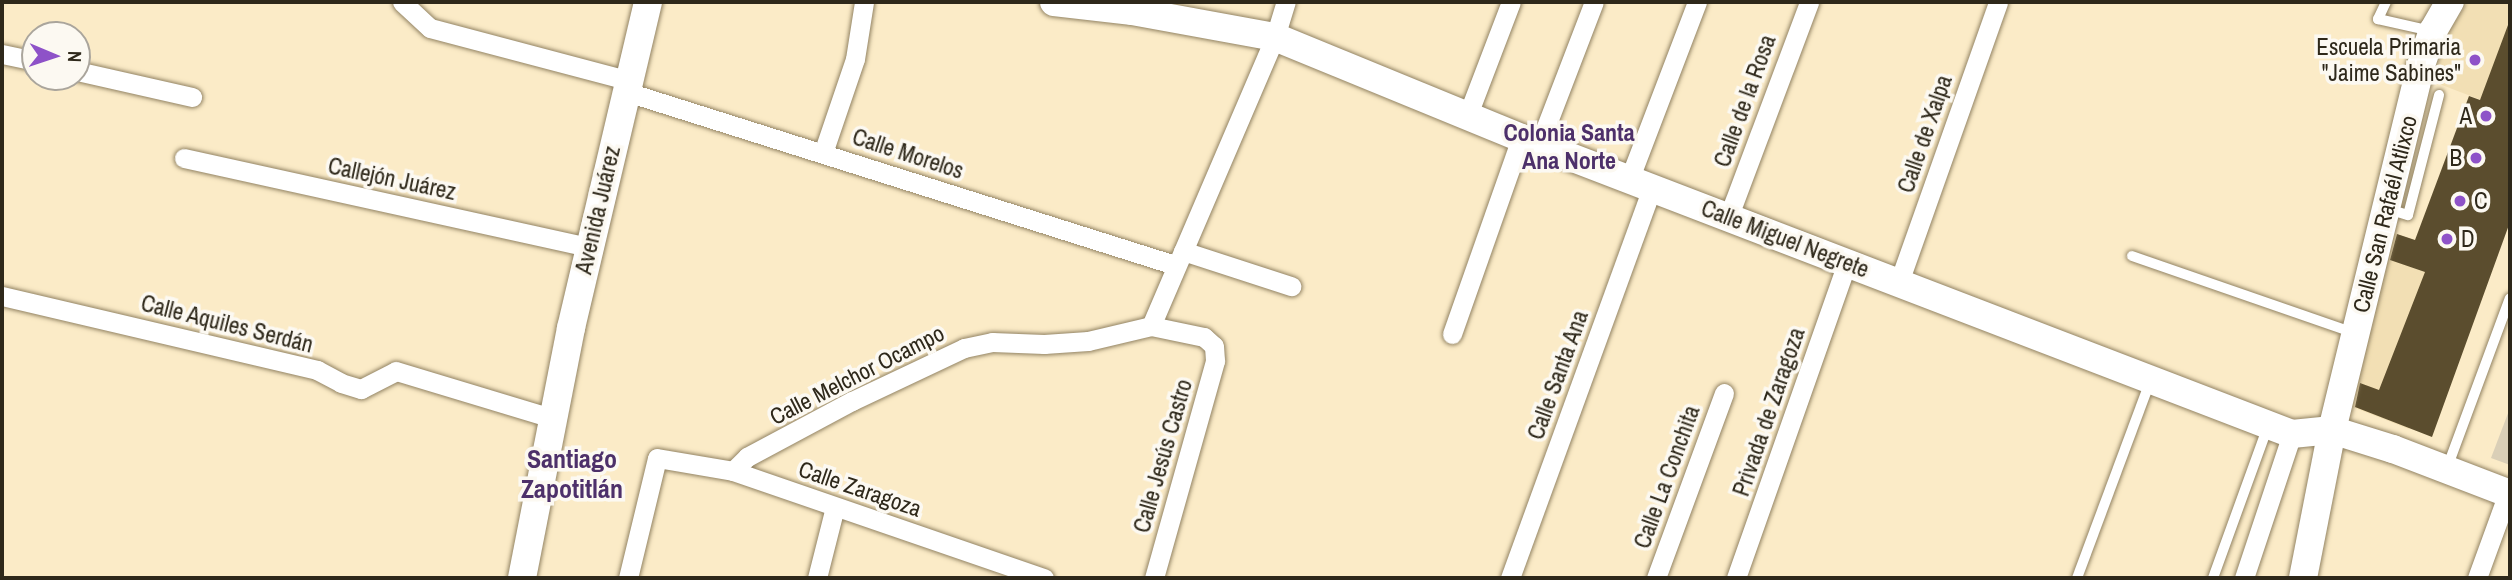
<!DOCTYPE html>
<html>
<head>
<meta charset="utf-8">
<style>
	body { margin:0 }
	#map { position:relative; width:2512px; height:580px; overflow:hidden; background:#fbebc7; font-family:"Archivo Narrow",sans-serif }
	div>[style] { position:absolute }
	.built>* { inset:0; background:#f2dfb4 }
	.green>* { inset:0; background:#dacfb7 }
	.building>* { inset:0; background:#5b4d2e }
	.roads { filter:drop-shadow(0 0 2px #928363) drop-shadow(0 0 2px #928363) }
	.lane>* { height:10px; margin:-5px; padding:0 5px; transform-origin:5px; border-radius:5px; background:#fff }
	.street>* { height:19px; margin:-9.5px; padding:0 9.5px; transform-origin:9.5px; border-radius:9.5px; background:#fff }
	.secondary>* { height:28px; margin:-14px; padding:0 14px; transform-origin:14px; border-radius:14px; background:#fff }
	.dots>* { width:19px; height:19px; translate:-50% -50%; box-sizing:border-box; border:4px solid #fcf9f2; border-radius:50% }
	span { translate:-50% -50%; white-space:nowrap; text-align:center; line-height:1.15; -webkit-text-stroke:7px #fcf9f2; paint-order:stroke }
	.poi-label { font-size:23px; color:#2e281a }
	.right { translate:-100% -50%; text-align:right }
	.left { translate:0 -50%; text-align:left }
	.street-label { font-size:23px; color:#2e281a }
	.neighbourhood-label { font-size:24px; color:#4d306a; font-weight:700 }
	.quarter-label { font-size:26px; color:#4d306a; font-weight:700 }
	.frame { position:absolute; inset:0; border:4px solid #2e281a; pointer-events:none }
	.north { position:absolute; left:21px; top:21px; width:70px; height:70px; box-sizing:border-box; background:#fcf9f2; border:2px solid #aaa59c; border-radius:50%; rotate:92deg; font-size:19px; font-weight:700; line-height:28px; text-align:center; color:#2e281a }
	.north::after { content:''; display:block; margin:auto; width:24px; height:32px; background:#8e52c8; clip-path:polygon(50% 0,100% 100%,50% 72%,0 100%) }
</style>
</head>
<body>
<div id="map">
	<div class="built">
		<i style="clip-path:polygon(2468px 2px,2510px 2px,2510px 111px,2434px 82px,2444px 39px)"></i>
		<i style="clip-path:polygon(2394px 233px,2470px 259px,2409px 429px,2350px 406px)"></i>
	</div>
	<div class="green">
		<i style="clip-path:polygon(2510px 408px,2510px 465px,2491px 458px)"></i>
	</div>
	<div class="building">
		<i style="clip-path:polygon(2508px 25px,2510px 222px,2432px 437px,2355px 407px,2360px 383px,2379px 390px,2425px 272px,2390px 260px,2397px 234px,2415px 240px,2469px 96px,2480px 100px)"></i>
	</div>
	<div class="roads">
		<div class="lane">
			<i style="left:2386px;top:2px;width:19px;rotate:115deg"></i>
			<i style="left:2378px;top:19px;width:54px;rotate:12.8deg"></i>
			<i style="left:2388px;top:209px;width:21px;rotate:17deg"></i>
			<i style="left:2408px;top:215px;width:124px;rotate:-75.5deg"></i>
			<i style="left:2132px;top:256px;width:233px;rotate:19.1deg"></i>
			<i style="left:2447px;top:468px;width:181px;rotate:-69.7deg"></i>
			<i style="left:2077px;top:578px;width:209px;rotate:-69.6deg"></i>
			<i style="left:2213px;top:578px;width:162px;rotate:-70.1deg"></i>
		</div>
		<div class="street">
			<i style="left:402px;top:2px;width:38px;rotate:43deg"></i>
			<i style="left:430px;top:28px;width:204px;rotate:14.8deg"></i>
			<i style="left:2px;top:54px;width:34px;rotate:12deg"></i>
			<i style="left:77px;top:71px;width:118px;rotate:12.7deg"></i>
			<i style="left:624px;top:91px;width:578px;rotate:17.53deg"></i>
			<i style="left:1467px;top:117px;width:123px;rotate:-69.1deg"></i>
			<i style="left:1539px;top:145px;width:153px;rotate:-69deg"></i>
			<i style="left:823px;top:153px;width:99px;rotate:-71.2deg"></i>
			<i style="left:855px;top:59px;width:58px;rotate:-81deg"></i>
			<i style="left:184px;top:158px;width:415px;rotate:12.4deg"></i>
			<i style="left:1629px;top:180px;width:191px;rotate:-69.1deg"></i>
			<i style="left:1728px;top:218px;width:231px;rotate:-69.4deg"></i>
			<i style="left:1183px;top:251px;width:114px;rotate:18deg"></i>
			<i style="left:1899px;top:282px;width:297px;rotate:-70.5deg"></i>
			<i style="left:2px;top:296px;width:324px;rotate:13.2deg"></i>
			<i style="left:317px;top:370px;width:27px;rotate:28deg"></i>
			<i style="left:341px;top:383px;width:21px;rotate:17deg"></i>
			<i style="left:361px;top:389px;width:39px;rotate:-27deg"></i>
			<i style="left:396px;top:371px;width:166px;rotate:16.8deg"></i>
			<i style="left:1151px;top:326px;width:314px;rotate:-66.8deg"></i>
			<i style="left:1275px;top:37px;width:37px;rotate:-73deg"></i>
			<i style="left:1452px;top:334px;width:208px;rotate:-70.6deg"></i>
			<i style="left:733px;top:471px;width:20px;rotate:-45deg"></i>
			<i style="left:747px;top:457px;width:119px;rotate:-28.1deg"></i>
			<i style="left:852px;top:401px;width:124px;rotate:-25.3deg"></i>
			<i style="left:964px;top:348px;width:29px;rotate:-12deg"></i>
			<i style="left:992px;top:342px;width:52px;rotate:2.2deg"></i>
			<i style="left:1044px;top:344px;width:44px;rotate:-3.9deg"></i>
			<i style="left:1088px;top:341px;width:65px;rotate:-13.4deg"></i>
			<i style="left:1151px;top:326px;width:54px;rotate:11.7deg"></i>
			<i style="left:1204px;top:337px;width:13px;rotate:42deg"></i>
			<i style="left:1214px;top:346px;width:15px;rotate:86deg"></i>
			<i style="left:1215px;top:361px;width:225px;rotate:105.7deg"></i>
			<i style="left:628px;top:578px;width:123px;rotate:-76.4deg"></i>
			<i style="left:657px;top:458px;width:77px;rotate:9.7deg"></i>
			<i style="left:733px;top:471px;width:329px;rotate:19deg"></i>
			<i style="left:817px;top:578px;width:73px;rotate:-75.8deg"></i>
			<i style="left:1510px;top:578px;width:415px;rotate:-70deg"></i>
			<i style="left:1656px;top:578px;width:197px;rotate:-69.8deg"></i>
			<i style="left:1736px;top:578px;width:334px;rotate:-70.6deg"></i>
			<i style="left:2244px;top:578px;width:152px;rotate:-71.6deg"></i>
			<i style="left:2477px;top:578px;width:90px;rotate:-70deg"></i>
		</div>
		<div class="secondary">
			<i style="left:1054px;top:2px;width:79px;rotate:6.6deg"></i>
			<i style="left:1132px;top:11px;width:145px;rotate:10.3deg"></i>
			<i style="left:1275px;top:37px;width:266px;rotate:22.3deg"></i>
			<i style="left:1521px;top:138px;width:826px;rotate:21deg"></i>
			<i style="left:2292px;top:434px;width:40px;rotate:-5.7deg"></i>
			<i style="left:2332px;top:430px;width:64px;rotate:17.3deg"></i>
			<i style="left:2393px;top:449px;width:125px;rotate:21deg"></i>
			<i style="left:522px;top:578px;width:255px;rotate:-78.9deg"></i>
			<i style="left:571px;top:328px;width:335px;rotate:-76.7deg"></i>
			<i style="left:2303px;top:578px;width:151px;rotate:-78.9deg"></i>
			<i style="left:2332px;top:430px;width:373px;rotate:-76.3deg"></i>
			<i style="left:2420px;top:68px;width:39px;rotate:-71deg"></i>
			<i style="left:2433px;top:31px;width:34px;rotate:-60deg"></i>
		</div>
	</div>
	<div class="dots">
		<i style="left:2475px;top:60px;background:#8e52c8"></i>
		<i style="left:2486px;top:116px;background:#8e52c8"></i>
		<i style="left:2476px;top:158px;background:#8e52c8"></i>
		<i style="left:2460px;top:201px;background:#8e52c8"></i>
		<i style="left:2447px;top:239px;background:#8e52c8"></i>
	</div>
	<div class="poi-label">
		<span class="right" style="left:2461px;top:60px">Escuela Primaria<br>"Jaime Sabines"</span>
		<span class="right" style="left:2472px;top:116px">A</span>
		<span class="right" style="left:2462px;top:158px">B</span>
		<span class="left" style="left:2474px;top:201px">C</span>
		<span class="left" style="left:2461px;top:239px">D</span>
	</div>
	<div class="street-label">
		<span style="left:1745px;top:101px;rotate:-70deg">Calle de la Rosa</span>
		<span style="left:1925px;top:134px;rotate:-71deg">Calle de Xalpa</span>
		<span style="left:908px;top:154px;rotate:18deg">Calle Morelos</span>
		<span style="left:392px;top:179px;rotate:12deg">Callejón Juárez</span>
		<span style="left:598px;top:210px;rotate:-77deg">Avenida Juárez</span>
		<span style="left:2385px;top:214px;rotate:-76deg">Calle San Rafaél Atlixco</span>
		<span style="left:1785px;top:239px;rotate:21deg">Calle Miguel Negrete</span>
		<span style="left:227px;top:324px;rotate:14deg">Calle Aquiles Serdán</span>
		<span style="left:857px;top:375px;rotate:-27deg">Calle Melchor Ocampo</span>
		<span style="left:1558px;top:375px;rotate:-70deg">Calle Santa Ana</span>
		<span style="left:1769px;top:412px;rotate:-71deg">Privada de Zaragoza</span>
		<span style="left:1163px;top:456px;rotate:-74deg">Calle Jesús Castro</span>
		<span style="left:1667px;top:477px;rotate:-70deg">Calle La Conchita</span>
		<span style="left:860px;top:489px;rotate:19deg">Calle Zaragoza</span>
	</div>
	<div class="neighbourhood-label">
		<span style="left:1569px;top:147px">Colonia Santa<br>Ana Norte</span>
	</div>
	<div class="quarter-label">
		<span style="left:572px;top:474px">Santiago<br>Zapotitlán</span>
	</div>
	<div class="frame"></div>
	<div class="north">N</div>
</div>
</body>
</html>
